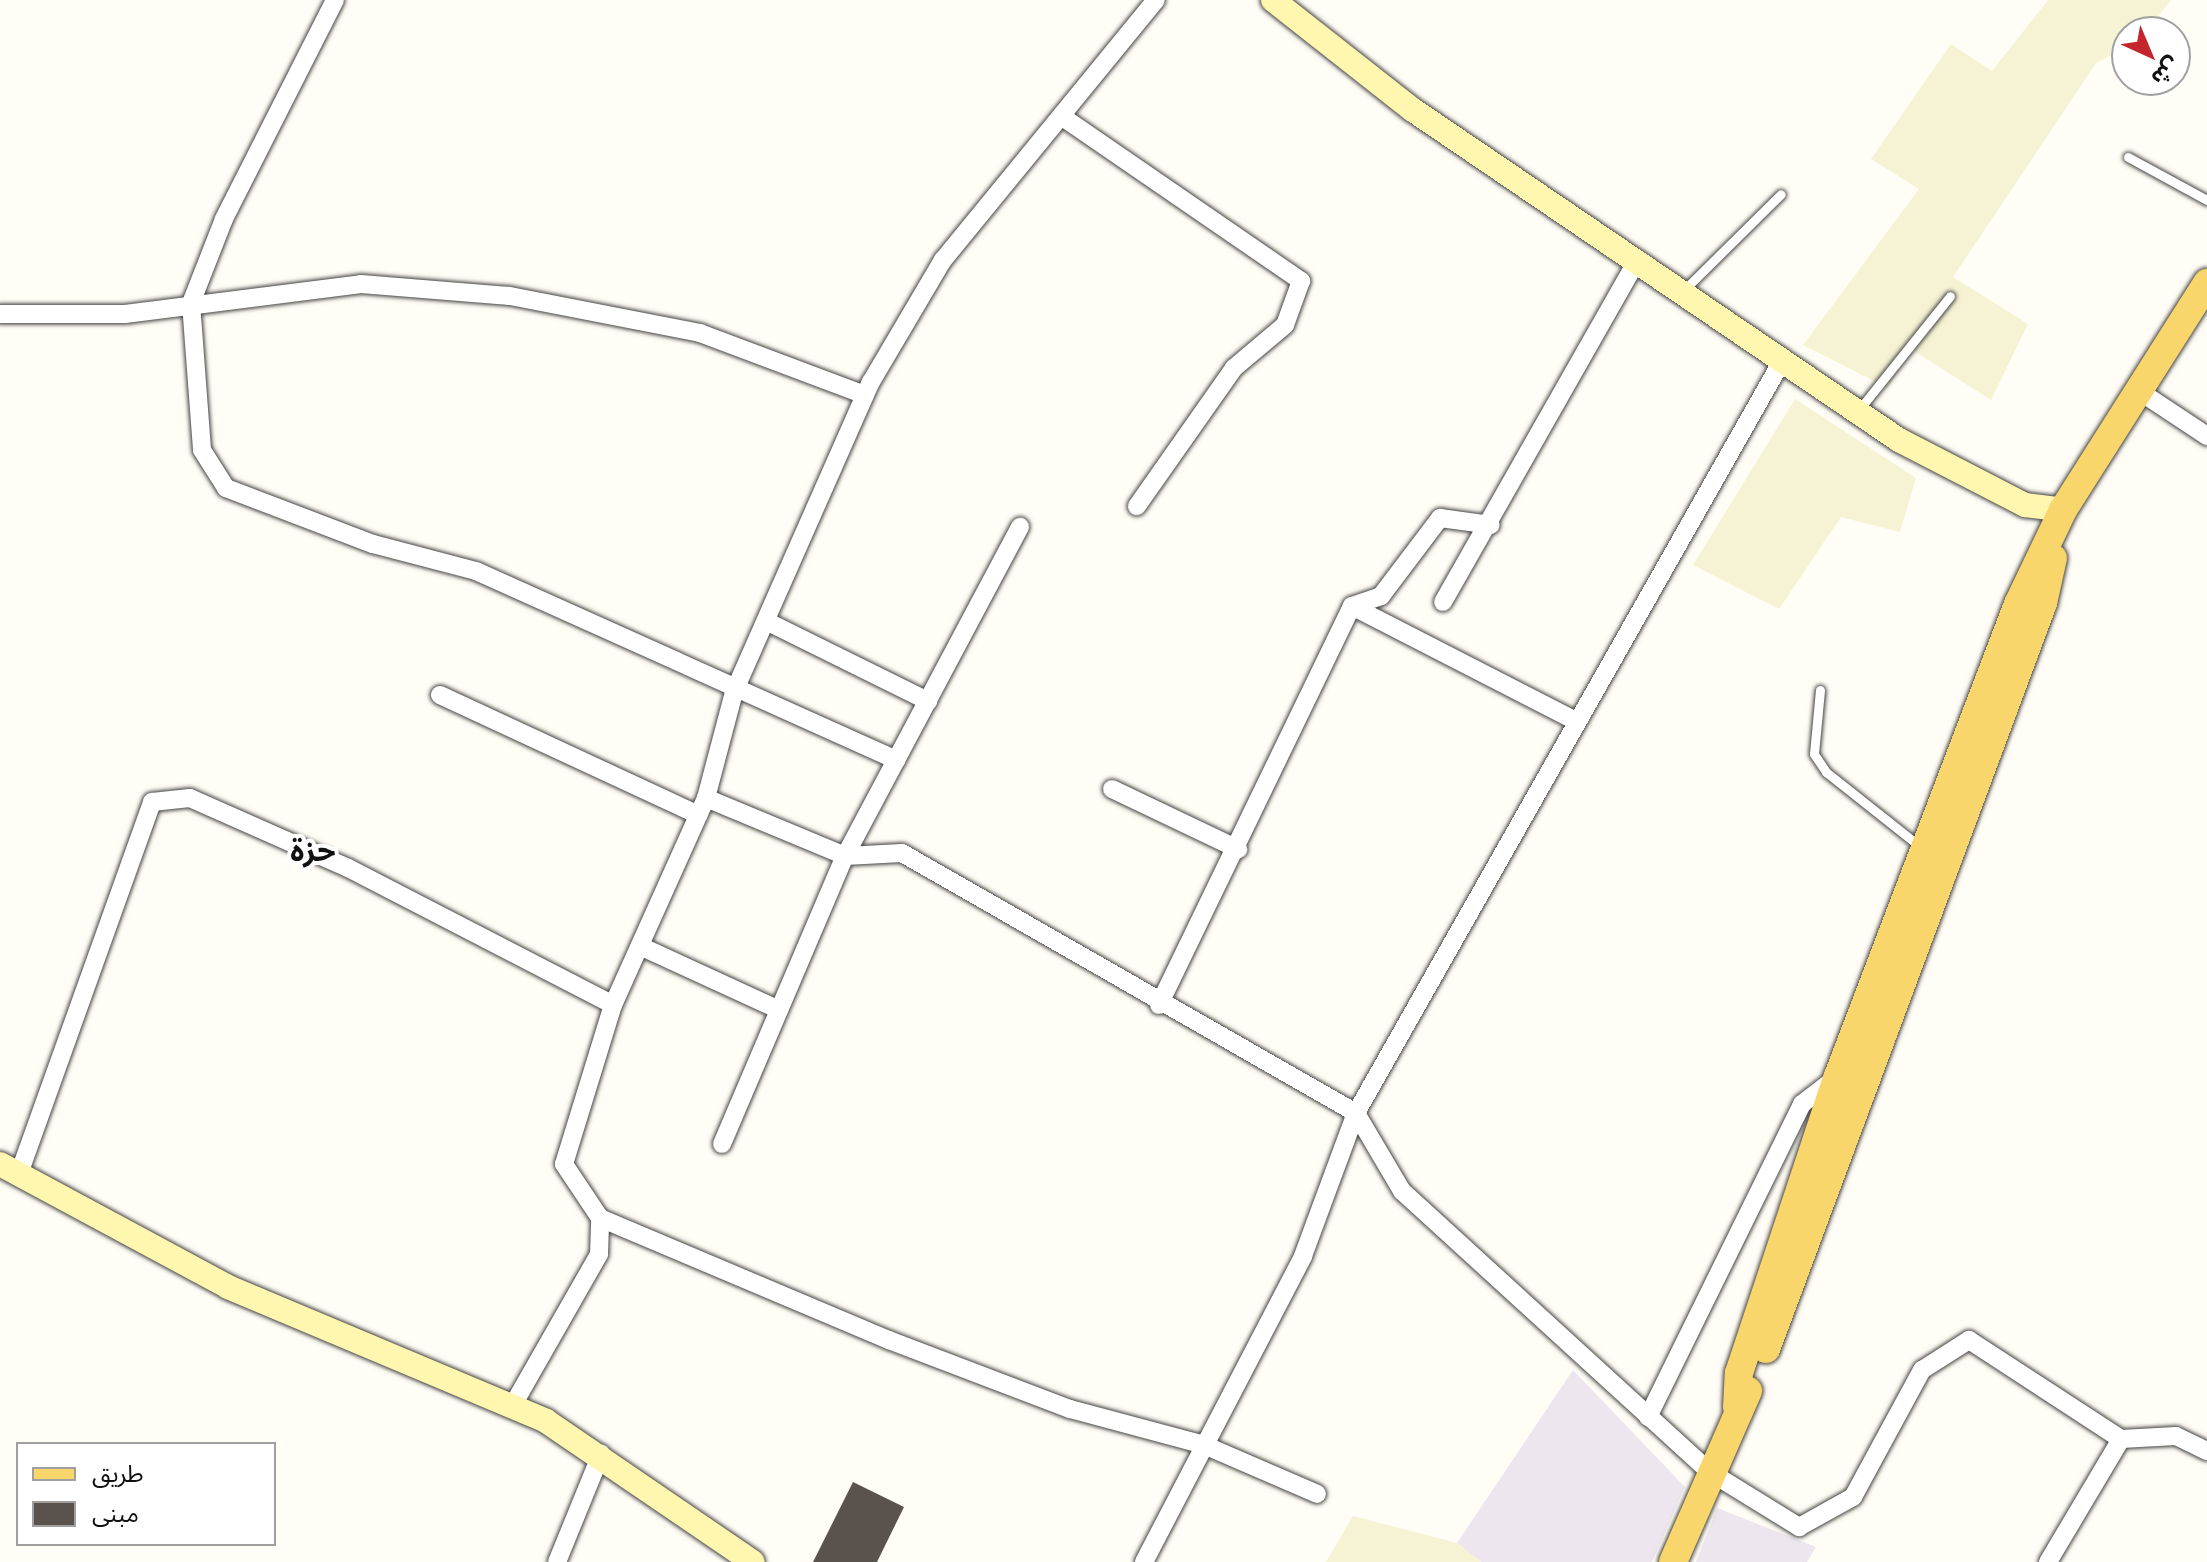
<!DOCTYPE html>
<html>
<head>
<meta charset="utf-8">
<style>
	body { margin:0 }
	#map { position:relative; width:2207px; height:1562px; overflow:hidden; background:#fffdf5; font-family:"Source Serif 4","Noto Sans Arabic",serif }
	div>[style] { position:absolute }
	.industrial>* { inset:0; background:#eee6ef }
	.farmland>* { inset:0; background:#f6f3d4 }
	.building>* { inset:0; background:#5a524d }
	.roads { filter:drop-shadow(0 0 2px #444) drop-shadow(0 0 2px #444) }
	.lane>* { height:9px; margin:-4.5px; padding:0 4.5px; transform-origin:4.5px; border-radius:4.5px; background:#fff }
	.street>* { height:18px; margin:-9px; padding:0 9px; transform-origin:9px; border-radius:9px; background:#fff }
	.secondary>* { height:24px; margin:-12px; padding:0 12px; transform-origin:12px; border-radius:12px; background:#fff6b0 }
	.primary>* { height:28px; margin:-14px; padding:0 14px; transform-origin:14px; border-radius:14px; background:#f9d66b }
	span { translate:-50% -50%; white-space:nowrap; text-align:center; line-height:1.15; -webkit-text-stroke:8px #fff; paint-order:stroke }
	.quarter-label { font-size:30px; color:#111; font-weight:700 }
	.legend { position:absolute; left:16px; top:1442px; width:260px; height:104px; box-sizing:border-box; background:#fff; border:2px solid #a0a0a0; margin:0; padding:10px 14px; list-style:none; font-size:24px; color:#111 }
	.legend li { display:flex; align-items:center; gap:16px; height:40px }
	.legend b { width:40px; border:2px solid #a0a0a0 }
	.north { position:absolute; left:2111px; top:16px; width:80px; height:80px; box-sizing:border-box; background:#fff; border:2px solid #a0a0a0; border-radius:50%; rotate:136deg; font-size:22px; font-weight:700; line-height:32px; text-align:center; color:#111 }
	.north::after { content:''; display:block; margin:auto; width:28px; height:36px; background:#c4262e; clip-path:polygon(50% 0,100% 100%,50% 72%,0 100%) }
</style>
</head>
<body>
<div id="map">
	<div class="industrial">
		<i style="clip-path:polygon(1573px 1370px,1685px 1487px,1652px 1562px,1481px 1562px,1457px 1543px)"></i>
		<i style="clip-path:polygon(1717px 1508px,1816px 1547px,1807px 1562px,1696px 1562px)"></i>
	</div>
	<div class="farmland">
		<i style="clip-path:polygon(2048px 0,2171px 0,2146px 32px,2127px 32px,2127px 47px,2096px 63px,1953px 277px,2028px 324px,1991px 400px,1911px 349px,1888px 388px,1803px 345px,1919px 189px,1871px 159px,1951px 44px,1992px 71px)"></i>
		<i style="clip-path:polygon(1795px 399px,1916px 478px,1900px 532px,1841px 517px,1779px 609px,1693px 565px)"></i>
		<i style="clip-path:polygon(1353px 1516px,1457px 1543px,1481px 1562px,1326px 1562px)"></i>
	</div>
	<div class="building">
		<i style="clip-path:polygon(853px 1482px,904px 1507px,877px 1562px,813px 1562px)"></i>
	</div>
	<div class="roads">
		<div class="lane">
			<i style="left:2128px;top:157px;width:90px;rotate:28.6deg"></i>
			<i style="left:1684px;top:290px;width:136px;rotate:-44.7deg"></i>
			<i style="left:1858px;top:411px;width:147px;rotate:-51.3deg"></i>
			<i style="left:1820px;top:690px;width:64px;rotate:95.4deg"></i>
			<i style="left:1814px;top:754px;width:22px;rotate:56deg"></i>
			<i style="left:1826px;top:772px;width:122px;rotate:38.4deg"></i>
		</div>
		<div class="street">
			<i style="left:335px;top:0;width:246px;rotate:116.9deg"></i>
			<i style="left:224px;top:219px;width:90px;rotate:111.4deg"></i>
			<i style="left:191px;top:303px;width:147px;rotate:85.7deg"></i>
			<i style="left:202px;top:450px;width:45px;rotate:57.7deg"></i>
			<i style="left:226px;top:488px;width:157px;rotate:20.9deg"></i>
			<i style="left:373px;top:544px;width:106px;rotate:14.7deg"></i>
			<i style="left:476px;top:571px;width:461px;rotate:24.2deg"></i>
			<i style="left:1064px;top:118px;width:288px;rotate:34.5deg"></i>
			<i style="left:1301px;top:281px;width:47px;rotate:110deg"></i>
			<i style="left:1285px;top:325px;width:67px;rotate:139.9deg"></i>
			<i style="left:1234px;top:368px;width:169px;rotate:125.1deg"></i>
			<i style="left:0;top:314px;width:125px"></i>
			<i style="left:125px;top:314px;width:238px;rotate:-7.2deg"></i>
			<i style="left:361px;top:284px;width:149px;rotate:4.6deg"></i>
			<i style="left:510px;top:296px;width:194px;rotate:11deg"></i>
			<i style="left:700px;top:333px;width:176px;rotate:20.6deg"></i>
			<i style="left:2139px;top:391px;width:82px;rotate:33.5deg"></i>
			<i style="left:1443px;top:602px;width:392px;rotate:-60.4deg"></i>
			<i style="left:1352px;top:606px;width:252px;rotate:27.2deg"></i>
			<i style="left:766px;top:621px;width:181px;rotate:26.3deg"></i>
			<i style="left:440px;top:695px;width:285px;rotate:24.9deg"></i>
			<i style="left:1112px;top:789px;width:140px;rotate:25.5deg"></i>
			<i style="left:706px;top:798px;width:151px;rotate:22.6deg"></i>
			<i style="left:845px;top:856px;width:57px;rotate:-3deg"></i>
			<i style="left:902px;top:853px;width:523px;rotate:29.8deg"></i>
			<i style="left:1356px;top:1113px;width:91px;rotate:59.5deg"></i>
			<i style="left:1402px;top:1191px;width:417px;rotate:42.4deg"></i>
			<i style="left:1710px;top:1472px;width:105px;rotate:31.7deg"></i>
			<i style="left:1799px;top:1527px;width:62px;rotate:-29.1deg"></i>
			<i style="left:1853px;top:1497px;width:145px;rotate:-61.5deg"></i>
			<i style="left:1922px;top:1370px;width:56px;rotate:-32.6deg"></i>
			<i style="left:1969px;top:1340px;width:181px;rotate:33.1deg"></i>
			<i style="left:640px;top:946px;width:153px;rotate:24.7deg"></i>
			<i style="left:1159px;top:1005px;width:443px;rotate:-64.2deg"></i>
			<i style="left:1352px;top:606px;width:31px;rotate:-19deg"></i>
			<i style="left:1381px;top:596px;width:98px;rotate:-52.9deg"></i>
			<i style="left:1440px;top:518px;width:51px;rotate:7.8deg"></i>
			<i style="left:722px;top:1144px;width:313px;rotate:-66.9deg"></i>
			<i style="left:845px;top:856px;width:373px;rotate:-62deg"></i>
			<i style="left:20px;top:1171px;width:392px;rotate:-70.3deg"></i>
			<i style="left:152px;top:802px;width:38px;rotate:-6deg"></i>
			<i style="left:190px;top:798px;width:173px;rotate:23.9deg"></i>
			<i style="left:348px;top:868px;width:298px;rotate:27.3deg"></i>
			<i style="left:600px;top:1218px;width:314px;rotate:22.9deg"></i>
			<i style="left:889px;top:1340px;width:194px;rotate:20.9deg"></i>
			<i style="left:1070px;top:1409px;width:139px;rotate:15deg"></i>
			<i style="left:1204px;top:1445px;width:123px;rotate:23.4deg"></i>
			<i style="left:513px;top:1405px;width:174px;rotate:-60.3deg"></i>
			<i style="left:599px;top:1254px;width:36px;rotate:-88deg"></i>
			<i style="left:600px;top:1218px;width:65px;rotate:-123.7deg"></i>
			<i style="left:564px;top:1164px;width:166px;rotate:-72.9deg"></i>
			<i style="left:613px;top:1005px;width:227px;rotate:-65.8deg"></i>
			<i style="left:706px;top:798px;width:110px;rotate:-75.2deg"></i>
			<i style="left:734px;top:692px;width:339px;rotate:-66.2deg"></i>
			<i style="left:871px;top:382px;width:142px;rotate:-59.5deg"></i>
			<i style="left:943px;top:260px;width:336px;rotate:-50.7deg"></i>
			<i style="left:1648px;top:1417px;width:349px;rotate:-63.8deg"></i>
			<i style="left:1802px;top:1104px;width:44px;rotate:-37.6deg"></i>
			<i style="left:557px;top:1562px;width:117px;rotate:-67.8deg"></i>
			<i style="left:1144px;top:1562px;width:345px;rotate:-62.5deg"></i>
			<i style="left:1303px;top:1256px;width:153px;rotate:-69.7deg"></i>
			<i style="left:1356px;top:1113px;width:864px;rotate:-60.47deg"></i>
			<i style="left:2048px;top:1562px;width:143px;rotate:-59.3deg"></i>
			<i style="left:2121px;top:1439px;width:55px;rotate:-3.1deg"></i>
			<i style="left:2176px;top:1436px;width:34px;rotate:26deg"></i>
		</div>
		<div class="secondary">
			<i style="left:1273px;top:0;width:178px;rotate:38.2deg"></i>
			<i style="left:1413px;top:110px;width:587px;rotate:34.18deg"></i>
			<i style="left:1899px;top:440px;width:142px;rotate:27.3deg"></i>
			<i style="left:2025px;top:505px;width:38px;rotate:7deg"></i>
			<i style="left:0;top:1164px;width:259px;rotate:28.3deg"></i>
			<i style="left:228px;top:1287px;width:345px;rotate:22.8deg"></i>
			<i style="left:546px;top:1421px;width:250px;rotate:34.3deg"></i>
		</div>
		<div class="primary">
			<i style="left:1766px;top:1349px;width:796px;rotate:-69.63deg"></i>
			<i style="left:2043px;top:603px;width:46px;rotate:-77.5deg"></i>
			<i style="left:1737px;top:1407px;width:34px;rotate:-87deg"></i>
			<i style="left:1739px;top:1373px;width:313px;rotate:-71.6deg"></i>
			<i style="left:1838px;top:1076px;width:505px;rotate:-69.13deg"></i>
			<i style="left:2018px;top:604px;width:104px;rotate:-64.4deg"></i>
			<i style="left:2063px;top:510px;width:269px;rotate:-57.6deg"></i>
			<i style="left:1673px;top:1562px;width:187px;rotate:-66.3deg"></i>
		</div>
	</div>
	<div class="quarter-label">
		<span style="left:313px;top:851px">حزة</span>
	</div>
	<ul class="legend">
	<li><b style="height:10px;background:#f9d66b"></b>طريق</li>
	<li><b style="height:22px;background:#5a524d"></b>مبنى</li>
	</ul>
	<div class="north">ش</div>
</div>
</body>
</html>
